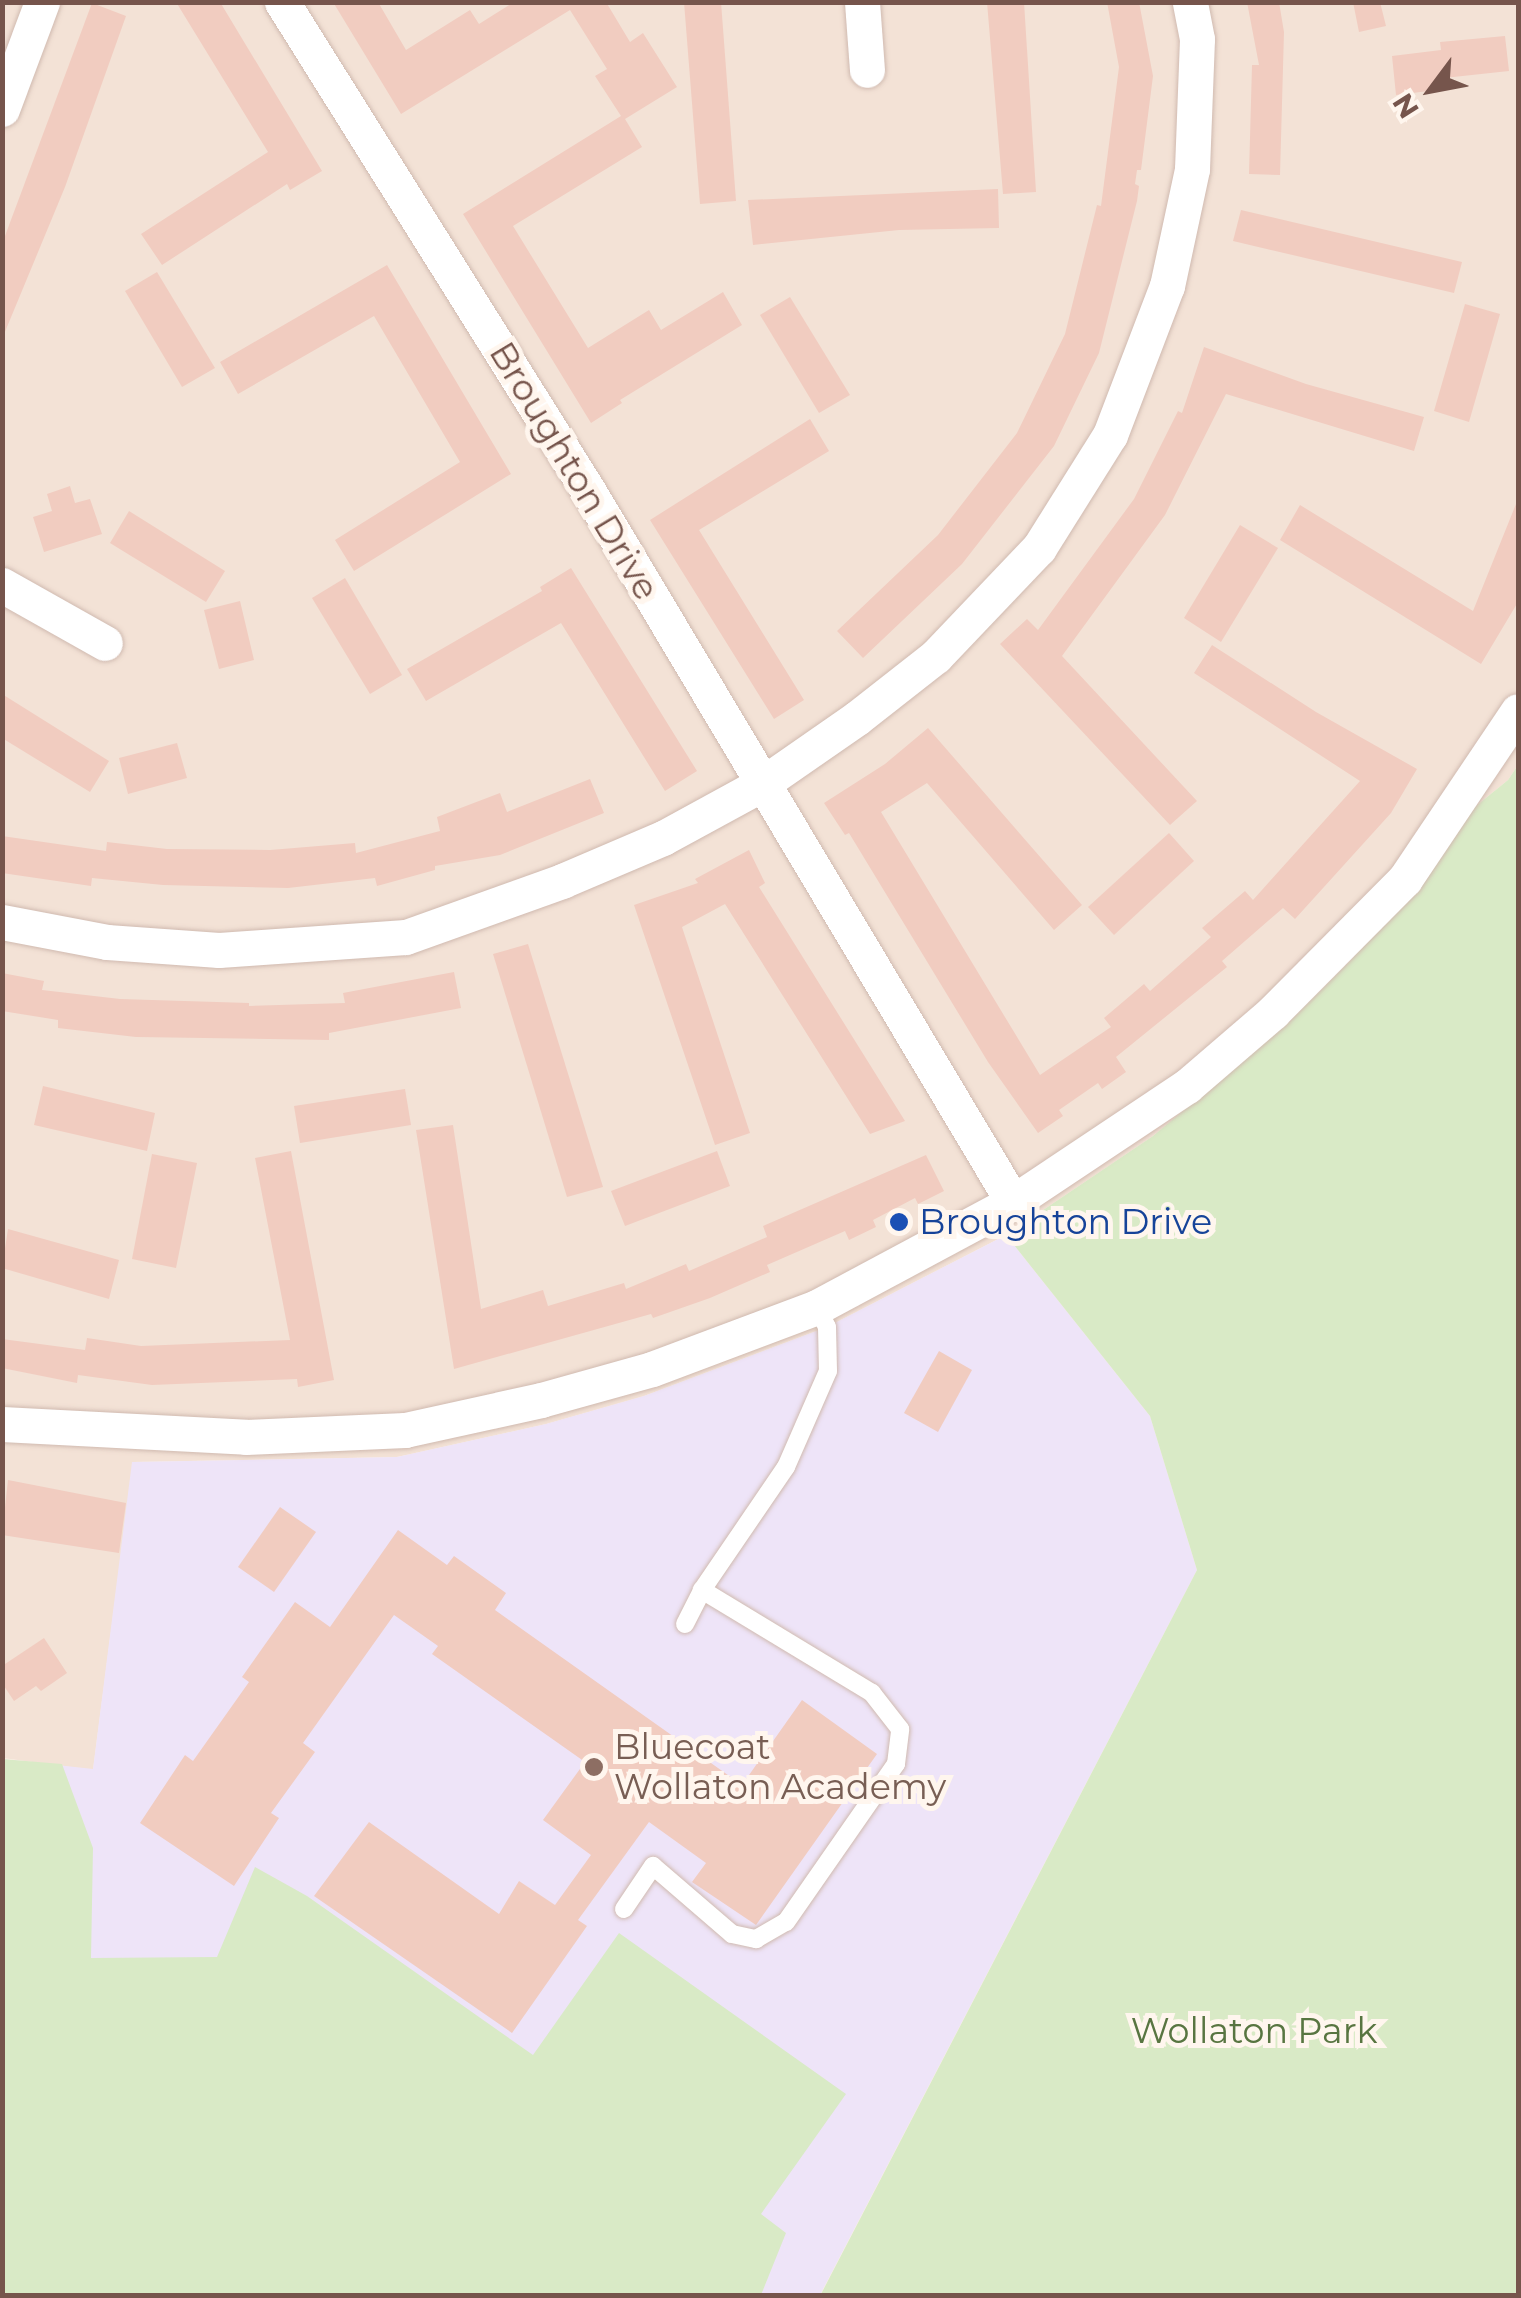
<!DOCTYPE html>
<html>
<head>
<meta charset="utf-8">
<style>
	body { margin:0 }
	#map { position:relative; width:1521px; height:2298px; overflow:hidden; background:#fcf1e7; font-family:Montserrat,sans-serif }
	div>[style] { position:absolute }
	.residential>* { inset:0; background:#f3e2d6 }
	.education>* { inset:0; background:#eee4f8 }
	.green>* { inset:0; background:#d9eac6 }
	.building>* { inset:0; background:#f1ccc0 }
	.roads { filter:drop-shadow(0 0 2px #d0bab0) drop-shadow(0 0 2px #d0bab0) }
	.lane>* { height:18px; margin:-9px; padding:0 9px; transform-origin:9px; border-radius:9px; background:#fff }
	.street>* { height:35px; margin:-17.5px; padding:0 17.5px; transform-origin:17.5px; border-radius:17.5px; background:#fff }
	.dots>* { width:28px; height:28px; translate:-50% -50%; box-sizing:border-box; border:5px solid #fff6ee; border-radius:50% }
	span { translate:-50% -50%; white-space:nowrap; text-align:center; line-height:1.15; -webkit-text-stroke:10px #fff6ee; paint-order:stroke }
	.street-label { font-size:35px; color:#76554c }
	.transit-label { font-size:35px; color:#164399 }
	.left { translate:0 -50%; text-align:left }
	.education-label { font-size:35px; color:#785e54 }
	.park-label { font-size:35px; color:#587541 }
	.frame { position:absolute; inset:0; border:5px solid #76554c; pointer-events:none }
	.north { position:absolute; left:1381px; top:40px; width:100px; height:100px; -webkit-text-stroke:8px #fff6ee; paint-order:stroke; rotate:238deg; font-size:28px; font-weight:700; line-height:40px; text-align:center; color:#76554c }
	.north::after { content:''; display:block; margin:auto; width:35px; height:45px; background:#76554c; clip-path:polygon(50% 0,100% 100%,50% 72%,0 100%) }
</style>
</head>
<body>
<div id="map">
	<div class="residential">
		<i style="clip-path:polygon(2px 3px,1518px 3px,1518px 765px,1508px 780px,1476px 806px,1351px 960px,1222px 1080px,1153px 1136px,1006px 1235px,827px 1327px,644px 1396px,546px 1424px,397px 1457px,133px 1462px,93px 1770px,3px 1758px)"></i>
	</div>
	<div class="education">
		<i style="clip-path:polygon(1006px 1235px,1150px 1416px,1197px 1570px,820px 2295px,3px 2295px,2px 1759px,93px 1769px,132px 1462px,397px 1457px,546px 1424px,644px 1396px,827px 1327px)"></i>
	</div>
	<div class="green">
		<i style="clip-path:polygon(1518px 765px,1518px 2295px,820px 2296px,1197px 1570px,1150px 1416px,1006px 1235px,1153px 1136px,1289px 1022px,1351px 960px,1476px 806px,1508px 780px)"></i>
		<i style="clip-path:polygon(2px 1759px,62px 1764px,93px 1848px,91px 1958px,217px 1957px,255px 1867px,307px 1896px,533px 2055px,619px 1933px,846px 2094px,761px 2214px,786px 2233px,761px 2295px,3px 2295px)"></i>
	</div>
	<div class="building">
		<i style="clip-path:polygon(176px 2px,220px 2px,322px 171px,290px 190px,287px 184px,162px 265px,141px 234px,268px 152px)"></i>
		<i style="clip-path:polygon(333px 2px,378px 2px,406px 50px,470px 10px,479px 24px,514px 2px,606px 2px,630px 42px,643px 33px,677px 87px,625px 119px,642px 147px,513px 226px,588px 348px,649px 310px,661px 330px,723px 292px,742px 325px,620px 400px,622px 403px,591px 423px,463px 214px,621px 116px,595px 76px,607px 69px,570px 10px,401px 114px)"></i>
		<i style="clip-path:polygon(684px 2px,721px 2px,736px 201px,700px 204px)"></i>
		<i style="clip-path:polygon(987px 2px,1024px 2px,1036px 192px,1003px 194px)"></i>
		<i style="clip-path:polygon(1107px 2px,1139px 2px,1153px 76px,1141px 170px,1137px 170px,1135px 184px,1139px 186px,1137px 201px,1099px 353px,1054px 446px,962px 564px,863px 658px,837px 631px,938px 535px,1017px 433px,1065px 334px,1097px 205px,1101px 206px,1119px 67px)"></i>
		<i style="clip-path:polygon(1247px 2px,1279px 2px,1284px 32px,1280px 175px,1249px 174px,1252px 65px,1259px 65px)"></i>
		<i style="clip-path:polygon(1353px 2px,1380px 2px,1386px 26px,1359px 32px)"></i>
		<i style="clip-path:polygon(92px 3px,126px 16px,65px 187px,2px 339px,2px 244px)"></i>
		<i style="clip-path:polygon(1505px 36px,1509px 71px,1444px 78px,1445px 89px,1396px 95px,1392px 56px,1441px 50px,1440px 42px)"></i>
		<i style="clip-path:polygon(998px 189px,999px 228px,899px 230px,753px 245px,748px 200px)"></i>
		<i style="clip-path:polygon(1241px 210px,1462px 262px,1454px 293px,1233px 241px)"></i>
		<i style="clip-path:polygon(387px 265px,511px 474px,354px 571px,335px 540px,460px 462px,374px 316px,238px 394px,220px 362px)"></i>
		<i style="clip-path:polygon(157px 272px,215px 368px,182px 387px,125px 291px)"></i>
		<i style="clip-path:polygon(790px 297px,850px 395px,819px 413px,760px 315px)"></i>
		<i style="clip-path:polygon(1465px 304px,1500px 314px,1469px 422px,1434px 411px)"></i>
		<i style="clip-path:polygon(1204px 347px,1306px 384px,1424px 417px,1414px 451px,1226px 394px,1165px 515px,1062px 656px,1197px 801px,1170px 825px,1000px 644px,1027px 619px,1038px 630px,1134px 499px,1178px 411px,1182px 413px)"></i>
		<i style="clip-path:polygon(810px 419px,829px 451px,699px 530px,804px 700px,774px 719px,650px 520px)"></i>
		<i style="clip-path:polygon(70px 486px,75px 503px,90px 499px,102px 534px,44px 552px,33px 517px,52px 511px,47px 494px)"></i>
		<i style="clip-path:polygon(1518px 499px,1518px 602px,1481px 664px,1280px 540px,1300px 505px,1473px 611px)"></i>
		<i style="clip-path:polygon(129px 511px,225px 571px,206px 602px,110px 543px)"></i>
		<i style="clip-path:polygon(1240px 525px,1278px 548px,1221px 642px,1184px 618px)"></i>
		<i style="clip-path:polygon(571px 568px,697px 771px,665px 791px,561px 623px,426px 701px,407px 669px,542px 591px,540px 587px)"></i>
		<i style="clip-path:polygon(345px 578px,402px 675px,370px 694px,312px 598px)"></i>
		<i style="clip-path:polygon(240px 601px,254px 660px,219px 669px,204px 610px)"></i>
		<i style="clip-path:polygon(1212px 645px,1316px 712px,1417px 769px,1391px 813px,1295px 919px,1283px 908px,1222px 961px,1227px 967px,1116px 1057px,1126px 1072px,1102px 1089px,1098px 1083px,1059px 1110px,1063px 1116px,1038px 1133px,988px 1062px,849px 833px,845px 835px,824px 803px,885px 764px,928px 728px,1082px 905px,1054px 930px,927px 783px,881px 812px,1040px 1075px,1111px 1027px,1104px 1018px,1144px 984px,1150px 991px,1211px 937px,1202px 928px,1245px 891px,1253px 900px,1360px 781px,1194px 673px)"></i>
		<i style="clip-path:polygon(2px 694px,109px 761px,90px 792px,2px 738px)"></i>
		<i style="clip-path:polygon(177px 743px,187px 778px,128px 794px,119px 758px)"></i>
		<i style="clip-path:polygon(590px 779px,604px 813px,500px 855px,435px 866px,435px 870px,377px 886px,375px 878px,288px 888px,163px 885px,92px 878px,91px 886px,2px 873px,2px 836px,106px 851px,107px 842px,167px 849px,270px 850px,355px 843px,356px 853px,440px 831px,437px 817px,500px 793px,507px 812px)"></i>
		<i style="clip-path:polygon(1169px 833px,1194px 861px,1114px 935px,1088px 907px)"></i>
		<i style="clip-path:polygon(749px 850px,765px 883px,759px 887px,905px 1121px,870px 1134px,725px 904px,682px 927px,750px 1133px,715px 1145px,634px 905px,698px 883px,695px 879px)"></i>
		<i style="clip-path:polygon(528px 944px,603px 1187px,567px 1197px,493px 954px)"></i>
		<i style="clip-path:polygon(454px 972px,461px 1008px,329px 1033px,329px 1040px,136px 1037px,58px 1028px,58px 1020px,2px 1011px,2px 973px,44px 981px,42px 990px,120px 999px,249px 1003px,249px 1006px,345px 1003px,343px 993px)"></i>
		<i style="clip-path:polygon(43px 1086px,155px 1113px,147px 1151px,34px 1125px)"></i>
		<i style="clip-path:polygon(405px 1089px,411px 1125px,300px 1143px,294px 1106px)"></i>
		<i style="clip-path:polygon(453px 1125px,481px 1309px,543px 1290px,548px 1306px,624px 1283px,626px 1289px,686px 1264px,689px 1271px,767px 1237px,763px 1226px,926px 1155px,944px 1191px,918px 1204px,915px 1198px,873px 1220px,876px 1227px,849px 1240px,845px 1231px,767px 1265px,770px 1272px,710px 1298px,653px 1318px,651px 1314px,454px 1369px,416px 1130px)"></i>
		<i style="clip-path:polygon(291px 1151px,334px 1380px,298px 1387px,297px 1379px,152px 1385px,78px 1375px,77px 1383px,2px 1368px,2px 1339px,85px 1350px,87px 1338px,141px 1346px,290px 1340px,255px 1158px)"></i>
		<i style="clip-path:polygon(717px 1151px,730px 1186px,625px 1226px,611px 1191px)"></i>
		<i style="clip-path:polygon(152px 1154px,197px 1163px,176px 1268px,132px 1259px)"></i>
		<i style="clip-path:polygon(8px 1229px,119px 1260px,109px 1299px,2px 1268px)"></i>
		<i style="clip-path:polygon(939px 1351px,972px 1370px,938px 1432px,904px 1413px)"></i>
		<i style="clip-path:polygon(8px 1480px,126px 1503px,119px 1553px,2px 1535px)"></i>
		<i style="clip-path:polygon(280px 1507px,316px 1532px,274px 1592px,238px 1567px)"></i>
		<i style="clip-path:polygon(398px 1530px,447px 1565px,454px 1556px,506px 1593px,495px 1610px,742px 1785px,802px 1700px,877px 1754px,756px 1925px,692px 1882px,706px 1863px,649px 1822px,578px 1920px,587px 1926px,512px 2033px,314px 1896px,369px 1822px,499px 1914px,519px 1881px,555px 1905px,591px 1855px,543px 1820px,585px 1762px,432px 1654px,438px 1646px,394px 1615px,303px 1743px,315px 1752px,271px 1813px,279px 1818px,234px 1886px,140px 1823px,185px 1755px,193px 1761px,249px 1682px,242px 1677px,295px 1602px,330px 1627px)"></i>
		<i style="clip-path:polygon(44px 1638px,67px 1673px,41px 1691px,36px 1686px,14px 1701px,2px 1683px,2px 1666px)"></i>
	</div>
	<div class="roads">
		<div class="lane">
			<i style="left:685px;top:1624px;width:38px;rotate:-63deg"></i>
			<i style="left:702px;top:1590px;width:149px;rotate:-55.7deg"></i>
			<i style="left:786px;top:1467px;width:105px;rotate:-66.4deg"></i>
			<i style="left:828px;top:1371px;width:44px;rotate:-91.3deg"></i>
			<i style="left:827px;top:1327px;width:22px;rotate:-117deg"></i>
			<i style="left:624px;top:1909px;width:52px;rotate:-56deg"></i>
			<i style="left:653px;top:1866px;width:104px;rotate:40.7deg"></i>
			<i style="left:732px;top:1934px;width:25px;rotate:12deg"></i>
			<i style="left:756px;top:1939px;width:34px;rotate:-30deg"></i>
			<i style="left:786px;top:1922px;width:193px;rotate:-55.2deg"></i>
			<i style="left:896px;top:1764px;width:35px;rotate:-83deg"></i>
			<i style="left:900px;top:1729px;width:46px;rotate:-127.9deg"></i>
			<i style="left:872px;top:1693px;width:199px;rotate:-148.8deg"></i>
		</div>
		<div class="street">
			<i style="left:282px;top:2px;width:578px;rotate:57.93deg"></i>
			<i style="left:589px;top:492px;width:827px;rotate:59.16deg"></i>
			<i style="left:862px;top:2px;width:68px;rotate:85.8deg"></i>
			<i style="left:2px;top:109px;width:114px;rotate:-69.5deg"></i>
			<i style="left:2px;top:585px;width:118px;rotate:29.4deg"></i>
			<i style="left:2px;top:922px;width:107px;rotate:10.8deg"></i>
			<i style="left:107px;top:942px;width:112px;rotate:4.1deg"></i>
			<i style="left:219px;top:950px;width:187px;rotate:-4deg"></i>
			<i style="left:406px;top:937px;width:166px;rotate:-19.7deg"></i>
			<i style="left:562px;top:881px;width:110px;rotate:-23.1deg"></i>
			<i style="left:663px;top:838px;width:113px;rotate:-28.6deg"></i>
			<i style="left:762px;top:784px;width:116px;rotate:-34.8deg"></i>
			<i style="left:857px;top:718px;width:100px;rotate:-38.1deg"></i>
			<i style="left:936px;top:656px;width:149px;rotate:-46.4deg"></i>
			<i style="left:1039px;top:548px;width:133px;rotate:-57.9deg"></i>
			<i style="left:1110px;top:435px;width:160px;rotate:-69.1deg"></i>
			<i style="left:1167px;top:286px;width:120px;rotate:-77.9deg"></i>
			<i style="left:1192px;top:169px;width:130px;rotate:-87.8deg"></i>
			<i style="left:1197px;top:39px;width:38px;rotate:-101deg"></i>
			<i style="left:2px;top:1424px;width:244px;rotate:3deg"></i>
			<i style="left:246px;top:1437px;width:159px;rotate:-2.5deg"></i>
			<i style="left:405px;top:1430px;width:139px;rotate:-12.4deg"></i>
			<i style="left:541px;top:1400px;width:115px;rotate:-15.6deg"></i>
			<i style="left:652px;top:1369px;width:176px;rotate:-20.6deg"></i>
			<i style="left:817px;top:1307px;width:222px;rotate:-28.2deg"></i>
			<i style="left:1013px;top:1202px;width:209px;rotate:-33.7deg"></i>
			<i style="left:1187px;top:1086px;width:113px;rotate:-40.7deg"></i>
			<i style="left:1273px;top:1012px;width:187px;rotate:-45.2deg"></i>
			<i style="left:1405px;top:879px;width:202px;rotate:-56.1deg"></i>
		</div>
	</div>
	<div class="dots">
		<i style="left:899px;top:1222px;background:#1a4fb4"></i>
		<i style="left:594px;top:1767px;background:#8d6e63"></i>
	</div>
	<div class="street-label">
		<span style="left:574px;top:471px;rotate:59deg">Broughton Drive</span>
	</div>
	<div class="transit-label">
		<span class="left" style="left:919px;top:1222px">Broughton Drive</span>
	</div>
	<div class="education-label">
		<span class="left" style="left:614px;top:1767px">Bluecoat<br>Wollaton Academy</span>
	</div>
	<div class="park-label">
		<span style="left:1254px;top:2031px">Wollaton Park</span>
	</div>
	<div class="frame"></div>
	<div class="north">N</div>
</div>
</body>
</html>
